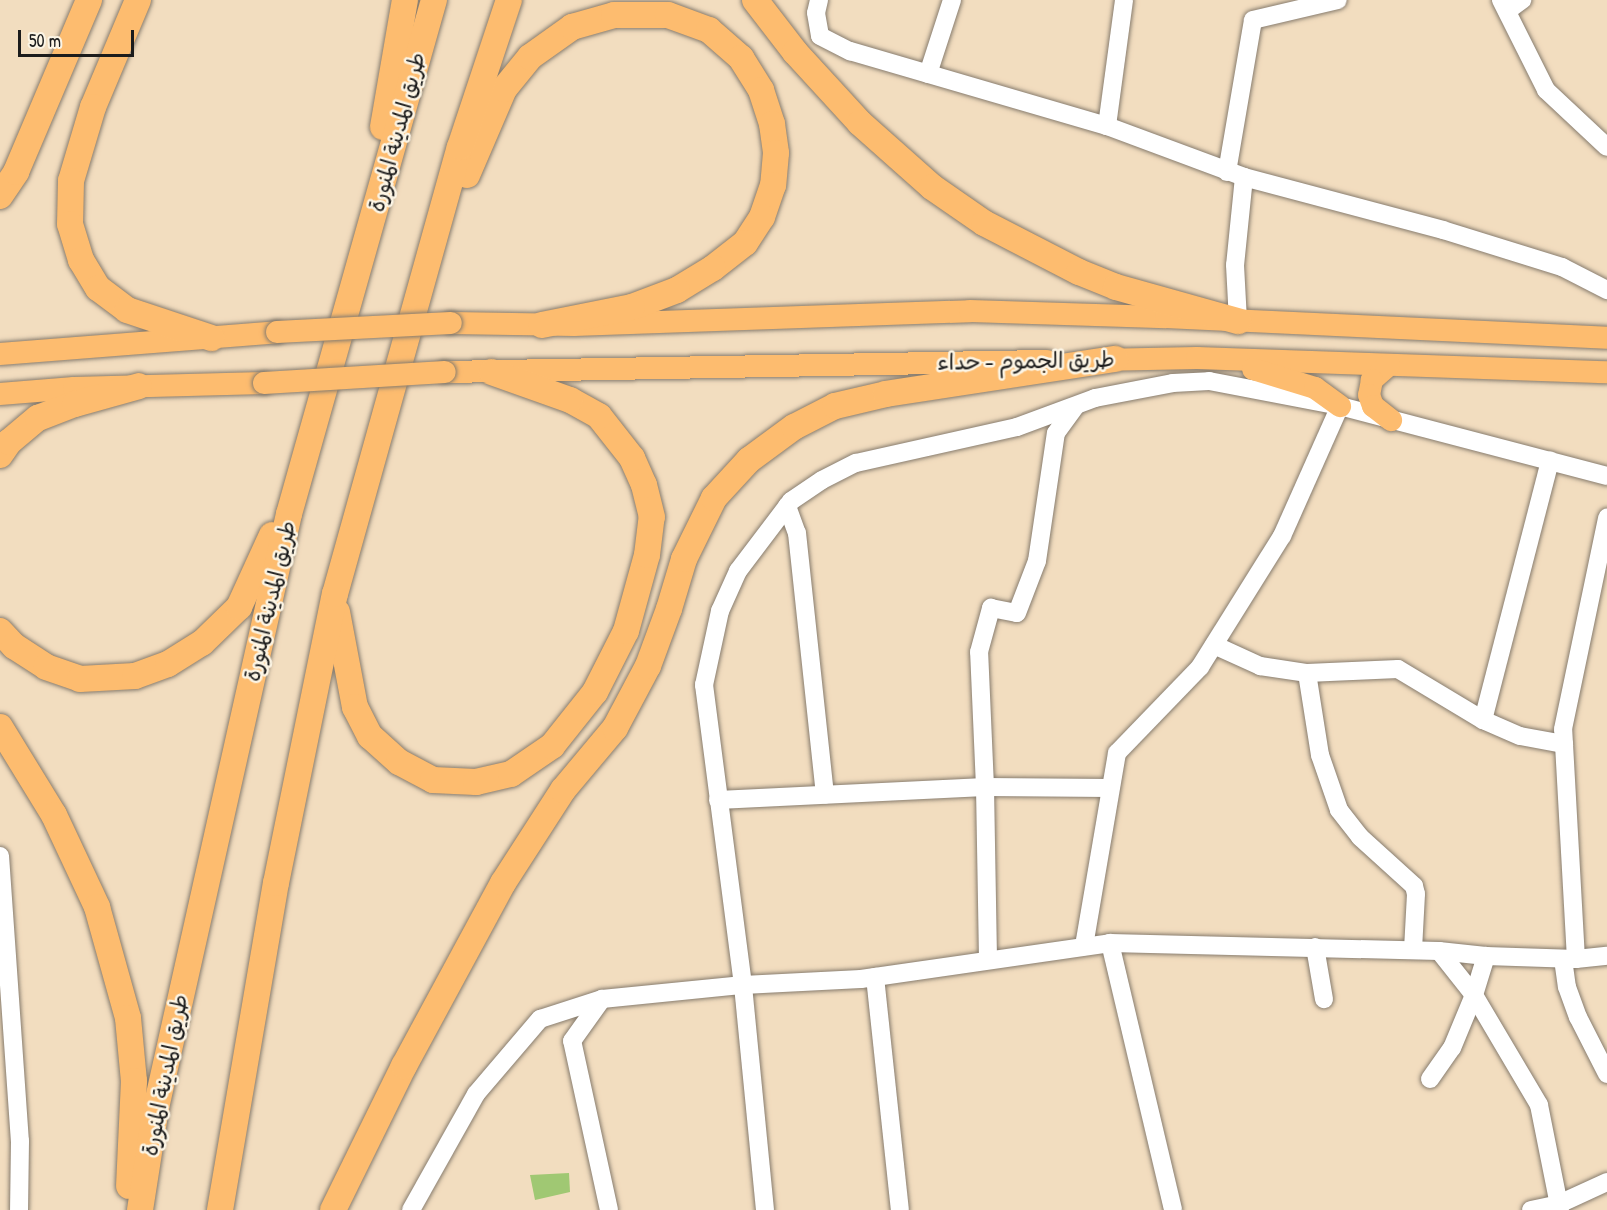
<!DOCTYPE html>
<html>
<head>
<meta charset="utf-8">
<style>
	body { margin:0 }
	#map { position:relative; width:1607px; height:1210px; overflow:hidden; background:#f2ddbf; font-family:"Patrick Hand","Playpen Sans Arabic",sans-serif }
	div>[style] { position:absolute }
	.green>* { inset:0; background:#a0c873 }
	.roads { filter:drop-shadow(0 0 2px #877c6e) drop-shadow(0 0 2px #877c6e) }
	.minor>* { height:18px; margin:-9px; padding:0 9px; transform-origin:9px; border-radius:9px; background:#fff }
	.major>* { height:22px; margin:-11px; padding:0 11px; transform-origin:11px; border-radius:11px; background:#fdbc6f }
	.highway>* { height:26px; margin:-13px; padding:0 13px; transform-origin:13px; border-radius:13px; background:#fdbc6f }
	.bridges { filter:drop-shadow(0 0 2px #877c6e) drop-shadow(0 0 2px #877c6e) }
	.major-bridge>* { height:22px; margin:-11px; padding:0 11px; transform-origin:11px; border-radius:11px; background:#fdbc6f }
	span { translate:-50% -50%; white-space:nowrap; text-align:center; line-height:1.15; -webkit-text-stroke:5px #fcf5e5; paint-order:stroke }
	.street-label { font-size:22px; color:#1c1c1c }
	.scale { position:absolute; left:18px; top:30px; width:116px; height:27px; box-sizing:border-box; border:3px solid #1c1c1c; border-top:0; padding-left:8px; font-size:18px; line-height:21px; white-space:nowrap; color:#1c1c1c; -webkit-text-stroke:4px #fcf5e5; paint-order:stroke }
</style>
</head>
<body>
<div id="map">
	<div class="green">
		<i style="clip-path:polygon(569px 1173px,570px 1192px,535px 1200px,530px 1175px)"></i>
	</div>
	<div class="roads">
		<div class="minor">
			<i style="left:819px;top:0;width:13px;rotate:103deg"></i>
			<i style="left:816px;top:13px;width:23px;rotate:80deg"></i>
			<i style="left:820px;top:36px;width:34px;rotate:27deg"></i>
			<i style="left:850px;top:51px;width:268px;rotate:16.3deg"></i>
			<i style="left:1107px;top:126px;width:146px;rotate:20.4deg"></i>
			<i style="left:1244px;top:177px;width:88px;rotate:95.8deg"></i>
			<i style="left:1235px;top:265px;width:56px;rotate:86.9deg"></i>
			<i style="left:1501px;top:0;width:101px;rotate:63.4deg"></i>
			<i style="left:1546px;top:90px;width:83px;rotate:43.1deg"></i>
			<i style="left:1507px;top:11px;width:19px;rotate:-36deg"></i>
			<i style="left:928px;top:74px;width:78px;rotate:-72deg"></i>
			<i style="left:1107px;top:126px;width:127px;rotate:-82.3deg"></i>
			<i style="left:1227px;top:172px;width:154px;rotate:-80.3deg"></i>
			<i style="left:1253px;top:20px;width:87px;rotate:-13.2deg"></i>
			<i style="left:1244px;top:177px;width:206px;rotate:14.9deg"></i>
			<i style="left:1443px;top:230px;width:125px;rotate:17.3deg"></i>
			<i style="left:1562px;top:267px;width:51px;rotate:27.1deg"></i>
			<i style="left:787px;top:506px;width:29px;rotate:70deg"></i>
			<i style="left:797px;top:533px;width:263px;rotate:83.9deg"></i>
			<i style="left:1214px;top:645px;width:51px;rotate:24.5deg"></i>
			<i style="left:1260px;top:666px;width:48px;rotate:8.5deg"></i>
			<i style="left:1307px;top:673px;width:91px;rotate:-2.5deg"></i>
			<i style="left:1398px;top:669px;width:99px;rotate:31deg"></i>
			<i style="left:1483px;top:720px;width:40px;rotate:23.4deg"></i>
			<i style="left:1520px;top:736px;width:45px;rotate:10.3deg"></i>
			<i style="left:1307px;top:673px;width:83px;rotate:81deg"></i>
			<i style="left:1320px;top:755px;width:58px;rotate:70.9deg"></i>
			<i style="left:1339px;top:810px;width:34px;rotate:52deg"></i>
			<i style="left:1360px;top:837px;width:73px;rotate:42.2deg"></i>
			<i style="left:1414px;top:886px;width:8px;rotate:76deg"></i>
			<i style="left:1416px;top:894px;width:56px;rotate:93.1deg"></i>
			<i style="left:1483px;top:720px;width:268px;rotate:-75.5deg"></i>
			<i style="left:718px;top:800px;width:267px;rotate:-2.8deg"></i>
			<i style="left:985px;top:787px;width:125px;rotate:0.5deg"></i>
			<i style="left:0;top:856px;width:286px;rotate:86deg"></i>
			<i style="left:20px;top:1141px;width:69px;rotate:90.8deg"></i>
			<i style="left:1110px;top:943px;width:274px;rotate:76.7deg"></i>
			<i style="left:1084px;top:946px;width:196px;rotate:-80.3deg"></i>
			<i style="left:1117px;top:753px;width:120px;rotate:-46deg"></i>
			<i style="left:1200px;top:667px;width:155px;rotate:-58deg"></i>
			<i style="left:1282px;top:536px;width:142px;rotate:-66deg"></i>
			<i style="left:1315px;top:947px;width:53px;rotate:80.2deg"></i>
			<i style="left:1439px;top:951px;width:56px;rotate:51.5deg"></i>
			<i style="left:1474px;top:995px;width:128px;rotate:59.4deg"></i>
			<i style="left:1539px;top:1105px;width:107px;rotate:78.7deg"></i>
			<i style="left:988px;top:959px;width:172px;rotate:-91deg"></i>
			<i style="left:985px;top:787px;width:135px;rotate:-92.5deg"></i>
			<i style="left:979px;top:652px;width:46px;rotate:-74.7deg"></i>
			<i style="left:991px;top:608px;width:26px;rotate:11deg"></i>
			<i style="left:1017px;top:613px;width:56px;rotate:-69deg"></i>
			<i style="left:1037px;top:561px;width:129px;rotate:-81.6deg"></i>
			<i style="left:1056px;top:433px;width:32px;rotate:-54deg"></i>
			<i style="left:1563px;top:959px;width:28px;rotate:82deg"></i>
			<i style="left:1567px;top:987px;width:32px;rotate:70deg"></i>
			<i style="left:1578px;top:1017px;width:64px;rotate:63deg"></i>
			<i style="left:1576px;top:959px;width:230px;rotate:-93.2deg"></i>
			<i style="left:1563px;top:729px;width:216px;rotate:-78.2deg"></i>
			<i style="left:875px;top:977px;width:234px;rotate:83.9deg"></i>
			<i style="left:1430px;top:1079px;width:38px;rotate:-55deg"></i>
			<i style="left:1452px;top:1048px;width:57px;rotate:-67.5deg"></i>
			<i style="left:1474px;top:995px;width:41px;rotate:-72.9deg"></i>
			<i style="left:411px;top:1210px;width:133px;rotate:-60.7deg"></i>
			<i style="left:476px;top:1094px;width:99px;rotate:-49.5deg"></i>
			<i style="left:540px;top:1019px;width:65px;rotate:-17.9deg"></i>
			<i style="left:609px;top:1210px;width:173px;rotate:-102.3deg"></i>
			<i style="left:572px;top:1041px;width:52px;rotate:-54.5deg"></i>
			<i style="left:602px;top:999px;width:142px;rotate:-5.7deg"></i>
			<i style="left:743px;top:985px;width:118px;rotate:-2.9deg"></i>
			<i style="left:861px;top:979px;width:252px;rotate:-8.2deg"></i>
			<i style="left:1110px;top:943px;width:329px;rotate:1.4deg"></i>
			<i style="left:1439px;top:951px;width:47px;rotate:6.1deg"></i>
			<i style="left:1486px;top:956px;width:90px;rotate:1.9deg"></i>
			<i style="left:1576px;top:959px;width:31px;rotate:-6deg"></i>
			<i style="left:765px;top:1210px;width:226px;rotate:-95.6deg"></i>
			<i style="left:743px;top:985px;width:303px;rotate:-97.4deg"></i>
			<i style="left:704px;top:685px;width:76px;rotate:-77.8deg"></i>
			<i style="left:720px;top:611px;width:44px;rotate:-65.8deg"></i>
			<i style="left:738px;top:571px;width:88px;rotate:-52.9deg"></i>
			<i style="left:791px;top:501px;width:37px;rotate:-34deg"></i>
			<i style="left:822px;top:480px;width:38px;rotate:-27deg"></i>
			<i style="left:856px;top:463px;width:165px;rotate:-12.6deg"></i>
			<i style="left:1017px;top:427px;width:83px;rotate:-20.4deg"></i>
			<i style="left:1095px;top:398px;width:79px;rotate:-10.9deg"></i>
			<i style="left:1173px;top:383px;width:36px;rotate:-3deg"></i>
			<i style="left:1209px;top:381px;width:133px;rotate:10.8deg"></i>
			<i style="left:1340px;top:406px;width:276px;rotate:14.7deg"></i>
			<i style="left:1531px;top:1210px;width:29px;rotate:-12deg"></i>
			<i style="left:1559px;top:1204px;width:53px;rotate:-24.6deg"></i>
		</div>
		<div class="major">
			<i style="left:451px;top:323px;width:123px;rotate:0.9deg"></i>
			<i style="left:574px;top:325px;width:396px;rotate:-2deg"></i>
			<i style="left:970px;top:311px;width:196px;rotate:1.8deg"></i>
			<i style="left:1166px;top:317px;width:441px;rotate:2.7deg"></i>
			<i style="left:0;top:354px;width:278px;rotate:-4.5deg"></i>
			<i style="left:1098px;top:360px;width:99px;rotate:-1.2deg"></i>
			<i style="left:1197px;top:358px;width:410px;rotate:2deg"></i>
			<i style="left:1389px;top:365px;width:23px;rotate:139deg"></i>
			<i style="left:1372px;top:380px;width:15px;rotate:101deg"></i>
			<i style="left:1369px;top:395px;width:12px;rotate:70deg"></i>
			<i style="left:1373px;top:406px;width:23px;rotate:38deg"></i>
			<i style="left:1253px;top:369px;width:65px;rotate:17deg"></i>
			<i style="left:1315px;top:388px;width:31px;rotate:36deg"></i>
			<i style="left:445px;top:372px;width:602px;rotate:-1.05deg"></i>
			<i style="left:0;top:394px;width:74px;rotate:-4.6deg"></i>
			<i style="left:74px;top:388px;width:190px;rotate:-1.5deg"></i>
		</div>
		<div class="highway">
			<i style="left:138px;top:0;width:116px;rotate:112.8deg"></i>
			<i style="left:93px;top:107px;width:77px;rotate:106.6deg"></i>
			<i style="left:71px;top:181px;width:43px;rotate:91.3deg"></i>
			<i style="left:70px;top:224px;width:38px;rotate:73deg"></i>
			<i style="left:81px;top:260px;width:33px;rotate:59deg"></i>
			<i style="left:98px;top:288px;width:36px;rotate:37deg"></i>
			<i style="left:127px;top:310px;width:89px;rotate:18.4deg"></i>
			<i style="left:755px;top:0;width:66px;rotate:52.4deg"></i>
			<i style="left:795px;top:52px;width:96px;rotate:47.5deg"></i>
			<i style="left:860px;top:123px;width:96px;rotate:41.6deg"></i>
			<i style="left:932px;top:187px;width:63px;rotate:34.7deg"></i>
			<i style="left:984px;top:223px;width:107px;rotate:27.3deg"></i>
			<i style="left:1079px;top:272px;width:40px;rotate:22deg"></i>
			<i style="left:1116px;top:287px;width:127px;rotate:15.6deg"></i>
			<i style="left:383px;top:127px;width:129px;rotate:-80.2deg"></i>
			<i style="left:467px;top:175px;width:94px;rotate:-66.7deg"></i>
			<i style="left:504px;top:89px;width:41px;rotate:-50.9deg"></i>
			<i style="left:530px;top:57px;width:52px;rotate:-35.5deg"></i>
			<i style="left:572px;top:27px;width:44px;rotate:-15.9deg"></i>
			<i style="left:614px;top:15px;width:54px"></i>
			<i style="left:668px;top:15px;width:44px;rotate:20.1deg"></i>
			<i style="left:709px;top:30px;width:43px;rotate:41.2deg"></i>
			<i style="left:741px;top:58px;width:38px;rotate:58deg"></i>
			<i style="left:761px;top:90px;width:36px;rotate:72deg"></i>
			<i style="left:772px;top:124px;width:29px;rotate:82deg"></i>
			<i style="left:776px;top:153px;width:32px;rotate:95deg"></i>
			<i style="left:773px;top:185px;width:34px;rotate:109deg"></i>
			<i style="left:762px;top:217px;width:31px;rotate:123deg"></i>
			<i style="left:745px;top:243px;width:41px;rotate:142deg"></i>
			<i style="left:713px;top:268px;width:42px;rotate:148.6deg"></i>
			<i style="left:677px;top:290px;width:48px;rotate:159.3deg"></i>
			<i style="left:632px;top:307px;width:92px;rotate:168.7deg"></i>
			<i style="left:0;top:196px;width:29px;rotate:-56deg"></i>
			<i style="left:16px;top:172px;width:187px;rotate:-67deg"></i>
			<i style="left:0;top:455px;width:16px;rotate:-55deg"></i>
			<i style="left:9px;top:442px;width:38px;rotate:-40deg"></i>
			<i style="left:38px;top:418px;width:40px;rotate:-21deg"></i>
			<i style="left:75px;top:404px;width:66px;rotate:-15.7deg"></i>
			<i style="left:337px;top:612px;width:97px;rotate:79.3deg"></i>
			<i style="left:355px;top:707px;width:33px;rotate:63deg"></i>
			<i style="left:370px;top:736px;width:39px;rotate:42deg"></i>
			<i style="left:399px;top:762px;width:38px;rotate:28deg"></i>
			<i style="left:433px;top:780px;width:43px;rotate:2.7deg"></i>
			<i style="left:476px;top:782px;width:36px;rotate:-13deg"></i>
			<i style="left:511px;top:774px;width:50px;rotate:-34.3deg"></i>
			<i style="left:552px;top:746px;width:69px;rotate:-51.5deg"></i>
			<i style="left:595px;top:692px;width:68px;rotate:-63.1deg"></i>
			<i style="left:626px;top:631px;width:79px;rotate:-74.6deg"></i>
			<i style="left:647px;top:555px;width:38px;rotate:-83deg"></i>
			<i style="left:652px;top:517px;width:33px;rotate:-104deg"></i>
			<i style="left:644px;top:485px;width:30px;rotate:-114deg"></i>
			<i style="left:632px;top:458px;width:53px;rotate:-128.2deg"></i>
			<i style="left:599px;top:416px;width:33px;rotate:-151deg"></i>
			<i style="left:570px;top:400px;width:83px;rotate:-160.3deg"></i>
			<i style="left:0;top:631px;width:21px;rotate:47deg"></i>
			<i style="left:14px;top:646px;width:38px;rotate:33deg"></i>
			<i style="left:46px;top:667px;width:36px;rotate:19deg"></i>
			<i style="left:80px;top:679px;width:55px;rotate:-3.1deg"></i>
			<i style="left:135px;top:676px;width:35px;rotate:-20deg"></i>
			<i style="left:168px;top:664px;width:40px;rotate:-32deg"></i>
			<i style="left:202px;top:643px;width:52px;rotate:-44.2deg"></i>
			<i style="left:239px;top:607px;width:79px;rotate:-65.4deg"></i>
			<i style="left:0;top:727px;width:103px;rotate:58.5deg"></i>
			<i style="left:54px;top:815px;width:102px;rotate:64.9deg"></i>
			<i style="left:97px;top:907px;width:115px;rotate:74.4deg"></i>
			<i style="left:128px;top:1018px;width:63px;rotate:84.6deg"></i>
			<i style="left:134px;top:1081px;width:105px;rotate:92.7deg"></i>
			<i style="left:140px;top:1210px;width:103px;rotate:-81.1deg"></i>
			<i style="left:156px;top:1108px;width:609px;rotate:-77.38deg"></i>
			<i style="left:289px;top:514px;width:534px;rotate:-74.25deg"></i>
			<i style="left:220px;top:1210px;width:332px;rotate:-80.3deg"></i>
			<i style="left:276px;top:883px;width:295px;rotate:-78.5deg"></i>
			<i style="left:335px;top:594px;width:464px;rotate:-74.4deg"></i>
			<i style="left:460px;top:147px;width:155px;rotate:-71.6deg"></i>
			<i style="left:333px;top:1210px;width:161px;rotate:-63.8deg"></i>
			<i style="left:404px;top:1066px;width:208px;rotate:-61.6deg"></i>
			<i style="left:503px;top:883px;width:111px;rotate:-57.2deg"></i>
			<i style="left:563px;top:790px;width:81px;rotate:-50deg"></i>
			<i style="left:615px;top:728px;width:70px;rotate:-62deg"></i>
			<i style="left:648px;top:666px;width:61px;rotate:-69.8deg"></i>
			<i style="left:669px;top:609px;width:52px;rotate:-73.3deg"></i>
			<i style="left:684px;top:559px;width:68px;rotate:-63.8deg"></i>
			<i style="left:714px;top:498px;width:52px;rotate:-47.4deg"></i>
			<i style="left:749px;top:460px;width:56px;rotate:-36.3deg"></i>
			<i style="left:794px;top:427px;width:46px;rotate:-27.1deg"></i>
			<i style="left:835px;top:406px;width:52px;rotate:-13.2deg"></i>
			<i style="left:886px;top:394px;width:232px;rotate:-8.7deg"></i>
		</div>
	</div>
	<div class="bridges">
		<div class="major-bridge">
			<i style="left:277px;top:332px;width:174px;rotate:-3deg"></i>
			<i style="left:264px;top:383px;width:181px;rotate:-3.5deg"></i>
		</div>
	</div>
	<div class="street-label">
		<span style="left:397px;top:132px;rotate:-75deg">طريق المدينة المنورة</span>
		<span style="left:1026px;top:361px;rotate:-1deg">طريق الجموم - حداء</span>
		<span style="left:270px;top:601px;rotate:-77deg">طريق المدينة المنورة</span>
		<span style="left:165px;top:1075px;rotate:-79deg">طريق المدينة المنورة</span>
	</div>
	<div class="scale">50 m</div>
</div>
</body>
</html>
